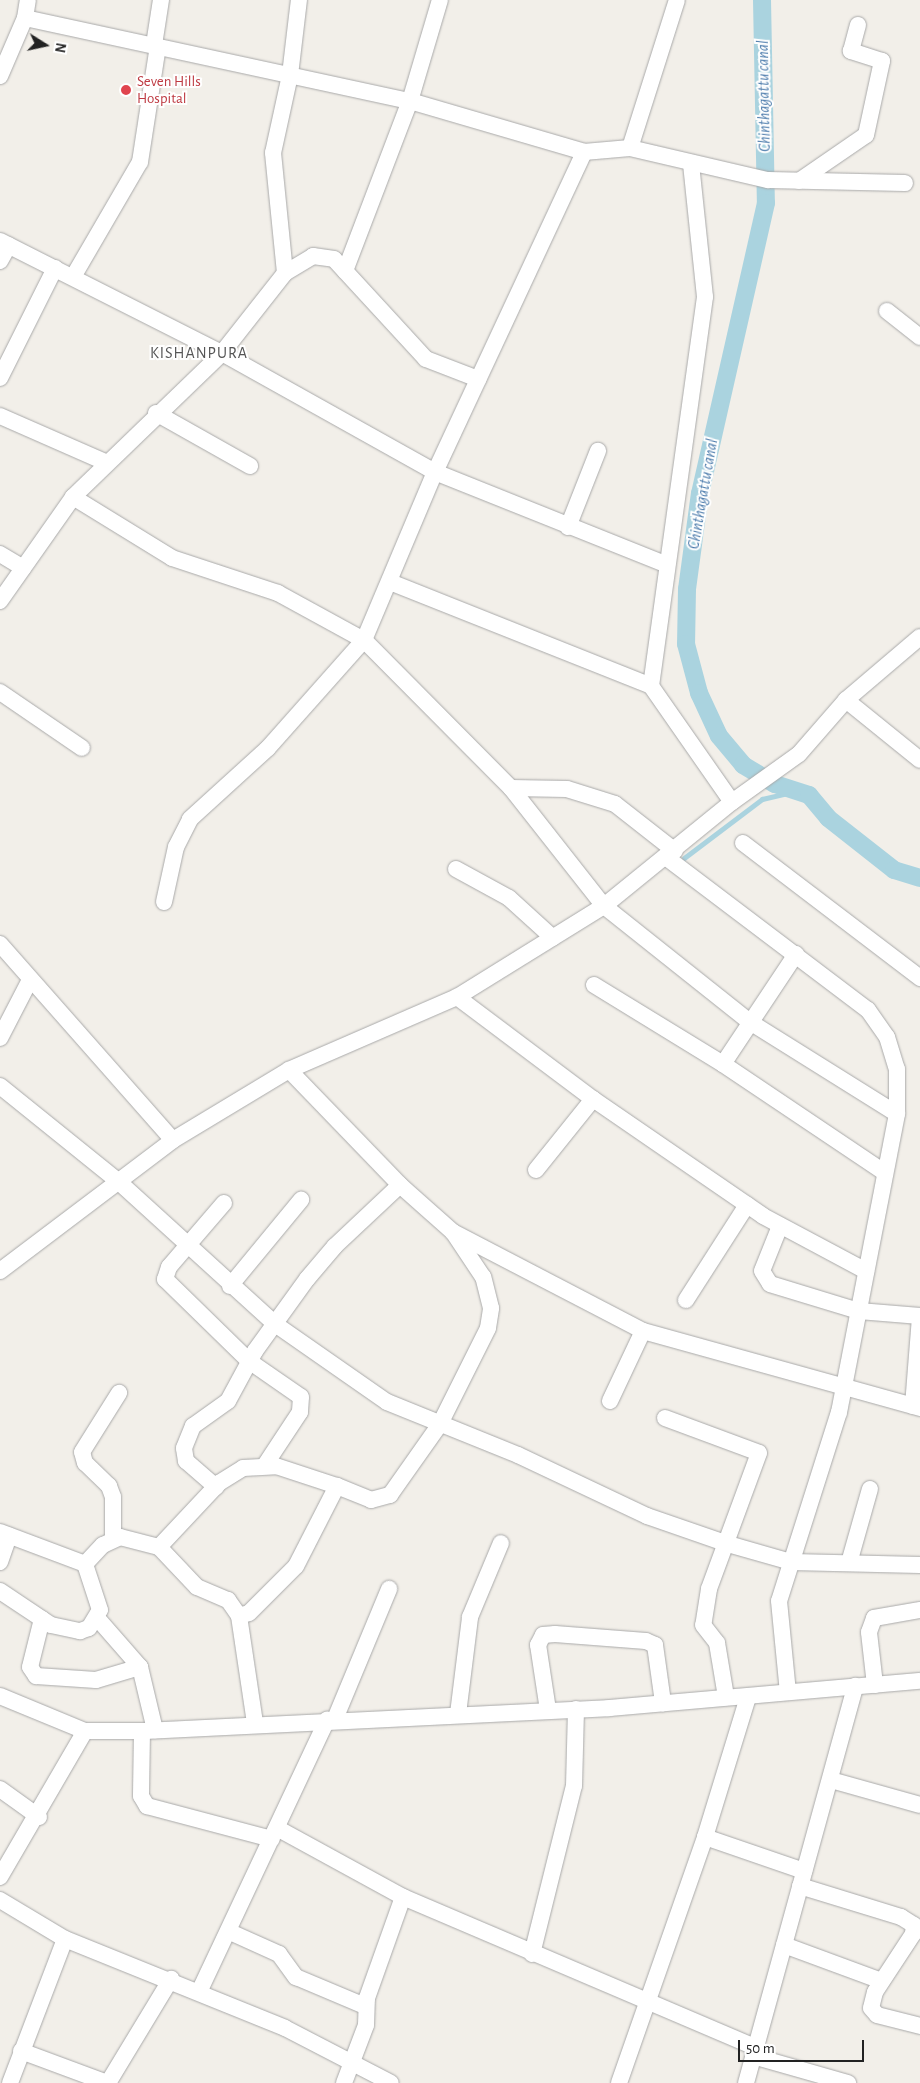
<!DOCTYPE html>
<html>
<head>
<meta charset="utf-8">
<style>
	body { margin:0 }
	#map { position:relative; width:920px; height:2083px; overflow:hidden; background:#f2efe9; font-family:"Alegreya Sans",sans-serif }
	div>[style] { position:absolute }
	.stream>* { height:5px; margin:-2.5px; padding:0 2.5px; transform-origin:2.5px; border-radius:2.5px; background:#aad3df }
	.canal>* { height:18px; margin:-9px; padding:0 9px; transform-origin:9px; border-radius:9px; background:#aad3df }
	.roads { filter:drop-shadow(0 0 1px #a9a9a9) drop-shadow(0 0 1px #a9a9a9) }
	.minor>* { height:16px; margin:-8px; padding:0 8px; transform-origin:8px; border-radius:8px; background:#fff }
	.dots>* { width:14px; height:14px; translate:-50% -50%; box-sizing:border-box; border:2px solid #fff; border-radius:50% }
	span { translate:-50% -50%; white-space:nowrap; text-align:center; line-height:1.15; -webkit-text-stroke:4px #fff; paint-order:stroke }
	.health-label { font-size:15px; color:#be3a42 }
	.left { translate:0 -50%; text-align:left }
	.water-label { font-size:16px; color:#4a7aab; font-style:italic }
	.neighbourhood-label { font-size:16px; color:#555; letter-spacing:1px }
	.north { position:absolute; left:20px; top:20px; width:50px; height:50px; -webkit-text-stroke:4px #fff; paint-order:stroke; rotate:100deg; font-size:14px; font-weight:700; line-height:20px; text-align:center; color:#222 }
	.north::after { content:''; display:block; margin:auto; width:18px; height:22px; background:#222; clip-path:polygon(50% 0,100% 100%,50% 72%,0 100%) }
	.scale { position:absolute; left:738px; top:2040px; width:126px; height:22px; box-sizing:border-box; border:2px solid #222; border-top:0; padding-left:6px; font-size:15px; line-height:18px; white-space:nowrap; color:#222; -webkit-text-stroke:4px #fff; paint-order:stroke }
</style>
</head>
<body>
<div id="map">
	<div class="stream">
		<i style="left:684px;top:858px;width:98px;rotate:-37.1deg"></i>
		<i style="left:762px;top:799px;width:37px;rotate:-13deg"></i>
	</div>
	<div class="canal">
		<i style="left:762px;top:0;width:203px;rotate:88.9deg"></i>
		<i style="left:766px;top:203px;width:297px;rotate:102.8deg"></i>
		<i style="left:700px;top:493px;width:97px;rotate:97.7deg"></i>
		<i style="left:687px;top:589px;width:55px;rotate:91deg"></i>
		<i style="left:686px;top:644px;width:51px;rotate:75.1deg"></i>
		<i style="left:699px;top:693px;width:47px;rotate:65.1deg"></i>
		<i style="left:719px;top:736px;width:38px;rotate:50deg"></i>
		<i style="left:743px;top:765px;width:37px;rotate:31deg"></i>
		<i style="left:775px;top:784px;width:36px;rotate:18deg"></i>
		<i style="left:809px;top:795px;width:30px;rotate:50deg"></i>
		<i style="left:828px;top:818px;width:84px;rotate:38.2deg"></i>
		<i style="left:894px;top:870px;width:27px;rotate:17deg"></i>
	</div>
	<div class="roads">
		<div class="minor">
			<i style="left:25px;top:18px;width:18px;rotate:-81deg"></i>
			<i style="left:154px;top:45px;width:46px;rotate:-81.2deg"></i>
			<i style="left:0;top:76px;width:63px;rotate:-66.7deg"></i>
			<i style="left:25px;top:18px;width:394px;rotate:12.2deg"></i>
			<i style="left:410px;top:101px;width:181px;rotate:16.3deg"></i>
			<i style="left:630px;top:148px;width:142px;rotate:13.1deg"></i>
			<i style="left:768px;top:180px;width:137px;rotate:1.3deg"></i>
			<i style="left:799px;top:181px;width:81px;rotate:-34.5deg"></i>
			<i style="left:866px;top:135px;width:76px;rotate:-77.8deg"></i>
			<i style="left:882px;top:61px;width:33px;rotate:-162deg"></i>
			<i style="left:851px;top:51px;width:27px;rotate:-75deg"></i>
			<i style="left:0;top:241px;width:249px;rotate:26.8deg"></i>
			<i style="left:222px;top:353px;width:244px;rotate:29.2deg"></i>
			<i style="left:435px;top:472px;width:250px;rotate:21.8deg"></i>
			<i style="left:0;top:261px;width:18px;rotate:-61deg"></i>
			<i style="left:345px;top:271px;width:182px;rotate:-69.1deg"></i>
			<i style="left:410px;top:101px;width:105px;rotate:-73.5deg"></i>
			<i style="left:285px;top:273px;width:33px;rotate:-31deg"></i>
			<i style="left:313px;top:256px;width:21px;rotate:8deg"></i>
			<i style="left:334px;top:259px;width:136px;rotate:47.4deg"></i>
			<i style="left:426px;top:359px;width:56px;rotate:21deg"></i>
			<i style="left:73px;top:277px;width:133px;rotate:-59.8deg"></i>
			<i style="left:140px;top:162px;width:117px;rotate:-81.2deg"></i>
			<i style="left:887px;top:311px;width:42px;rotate:38.2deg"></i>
			<i style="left:0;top:378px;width:123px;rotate:-63.4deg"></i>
			<i style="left:156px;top:413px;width:108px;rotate:29.4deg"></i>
			<i style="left:0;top:416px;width:115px;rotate:23.7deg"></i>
			<i style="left:73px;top:497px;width:116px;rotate:31.6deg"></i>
			<i style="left:172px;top:558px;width:112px;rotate:18.3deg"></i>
			<i style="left:278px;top:593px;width:98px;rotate:28.7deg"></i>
			<i style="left:364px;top:640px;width:209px;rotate:45.2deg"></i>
			<i style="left:511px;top:788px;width:150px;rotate:51.8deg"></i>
			<i style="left:604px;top:906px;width:186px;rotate:38.5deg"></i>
			<i style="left:750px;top:1022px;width:173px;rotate:32deg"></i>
			<i style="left:568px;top:527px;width:82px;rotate:-68.5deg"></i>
			<i style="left:0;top:554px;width:27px;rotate:31deg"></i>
			<i style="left:390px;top:582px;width:281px;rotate:21.7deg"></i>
			<i style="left:651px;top:686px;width:141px;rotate:55.1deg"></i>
			<i style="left:0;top:601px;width:127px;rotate:-54.9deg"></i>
			<i style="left:73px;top:497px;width:207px;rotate:-44deg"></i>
			<i style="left:222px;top:353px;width:102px;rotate:-51.8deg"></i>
			<i style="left:285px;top:273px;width:121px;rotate:-95.7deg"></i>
			<i style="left:273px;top:153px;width:80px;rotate:-77.7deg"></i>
			<i style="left:290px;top:75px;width:76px;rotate:-83.2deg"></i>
			<i style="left:651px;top:686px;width:393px;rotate:-82.1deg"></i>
			<i style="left:705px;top:297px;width:135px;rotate:-96deg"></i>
			<i style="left:0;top:692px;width:99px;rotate:34.3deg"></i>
			<i style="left:846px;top:700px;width:95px;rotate:39deg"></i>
			<i style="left:511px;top:788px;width:56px;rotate:1deg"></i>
			<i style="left:567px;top:789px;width:50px;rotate:17.4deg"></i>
			<i style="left:615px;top:804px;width:76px;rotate:38.1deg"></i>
			<i style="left:743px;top:843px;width:223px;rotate:37.3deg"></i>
			<i style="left:667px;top:858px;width:252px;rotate:37.1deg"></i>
			<i style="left:868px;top:1010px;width:33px;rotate:55deg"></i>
			<i style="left:887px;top:1037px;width:34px;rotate:73deg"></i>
			<i style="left:897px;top:1069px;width:45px;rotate:90deg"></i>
			<i style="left:897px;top:1114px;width:304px;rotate:101deg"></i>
			<i style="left:839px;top:1412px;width:198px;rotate:107.6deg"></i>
			<i style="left:779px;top:1601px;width:91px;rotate:84.4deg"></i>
			<i style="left:456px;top:869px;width:60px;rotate:28.7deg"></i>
			<i style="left:509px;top:898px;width:59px;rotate:42.3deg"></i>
			<i style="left:164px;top:902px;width:56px;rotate:-77.7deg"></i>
			<i style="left:176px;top:847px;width:31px;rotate:-63deg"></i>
			<i style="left:190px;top:819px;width:105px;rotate:-42.3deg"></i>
			<i style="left:268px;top:748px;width:144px;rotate:-48.4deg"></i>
			<i style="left:364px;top:640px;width:182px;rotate:-67.1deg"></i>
			<i style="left:435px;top:472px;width:353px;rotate:-65deg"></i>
			<i style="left:584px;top:152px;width:46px;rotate:-5deg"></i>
			<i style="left:630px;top:148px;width:155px;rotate:-72.4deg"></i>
			<i style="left:0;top:944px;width:261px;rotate:48.6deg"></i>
			<i style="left:594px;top:985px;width:151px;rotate:31.5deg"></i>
			<i style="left:723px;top:1064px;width:194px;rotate:33.9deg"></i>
			<i style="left:457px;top:997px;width:170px;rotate:36.9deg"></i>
			<i style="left:593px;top:1099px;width:206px;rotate:34.5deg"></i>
			<i style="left:763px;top:1216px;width:117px;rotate:28.1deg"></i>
			<i style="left:0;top:1038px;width:65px;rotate:-62.7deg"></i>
			<i style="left:723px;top:1064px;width:132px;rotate:-56.4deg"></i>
			<i style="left:289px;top:1070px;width:160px;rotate:46deg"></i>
			<i style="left:400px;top:1185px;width:71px;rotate:41.6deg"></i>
			<i style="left:453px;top:1232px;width:214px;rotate:27.5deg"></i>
			<i style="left:643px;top:1331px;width:288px;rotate:15.5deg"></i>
			<i style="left:0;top:1086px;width:153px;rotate:38.9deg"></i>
			<i style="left:119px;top:1182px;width:211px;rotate:42.3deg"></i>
			<i style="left:275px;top:1324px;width:136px;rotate:34.9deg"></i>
			<i style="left:387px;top:1402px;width:141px;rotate:22deg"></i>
			<i style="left:518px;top:1455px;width:143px;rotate:25.3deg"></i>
			<i style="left:647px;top:1516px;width:86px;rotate:19.1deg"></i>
			<i style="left:728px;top:1544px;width:66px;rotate:15.9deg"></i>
			<i style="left:791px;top:1562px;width:129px;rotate:1.3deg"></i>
			<i style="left:536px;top:1170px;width:91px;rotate:-51.2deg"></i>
			<i style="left:224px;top:1203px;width:84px;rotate:130.7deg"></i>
			<i style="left:169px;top:1267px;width:13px;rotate:108deg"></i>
			<i style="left:165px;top:1279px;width:117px;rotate:44.3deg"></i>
			<i style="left:249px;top:1361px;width:63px;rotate:34.7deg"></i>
			<i style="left:301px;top:1397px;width:15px;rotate:94deg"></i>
			<i style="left:300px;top:1412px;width:64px;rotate:123.4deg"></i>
			<i style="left:780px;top:1226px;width:48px;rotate:111.8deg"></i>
			<i style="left:762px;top:1271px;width:15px;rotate:58deg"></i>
			<i style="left:770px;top:1284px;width:93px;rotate:16.9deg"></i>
			<i style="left:859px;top:1311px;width:61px;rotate:4.7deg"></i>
			<i style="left:0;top:1271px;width:217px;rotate:-37.1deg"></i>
			<i style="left:173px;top:1140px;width:135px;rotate:-31.1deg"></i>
			<i style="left:289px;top:1070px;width:183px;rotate:-23.5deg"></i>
			<i style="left:457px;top:997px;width:173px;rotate:-31.8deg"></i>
			<i style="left:604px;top:906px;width:165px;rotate:-39.1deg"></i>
			<i style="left:732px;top:802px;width:82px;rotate:-35.6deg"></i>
			<i style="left:799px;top:754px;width:72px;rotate:-49deg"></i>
			<i style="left:846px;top:700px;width:97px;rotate:-40.4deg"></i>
			<i style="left:230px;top:1286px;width:112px;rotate:-50.5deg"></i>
			<i style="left:686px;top:1300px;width:113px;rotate:-57.3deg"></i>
			<i style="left:610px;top:1401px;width:77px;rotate:-64.8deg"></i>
			<i style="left:913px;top:1406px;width:89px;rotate:-85.5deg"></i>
			<i style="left:665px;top:1418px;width:100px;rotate:20.4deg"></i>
			<i style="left:759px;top:1453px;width:145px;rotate:110.2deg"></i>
			<i style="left:709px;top:1589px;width:36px;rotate:99deg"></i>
			<i style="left:703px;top:1625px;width:23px;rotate:52deg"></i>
			<i style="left:717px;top:1643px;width:55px;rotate:80.5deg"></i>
			<i style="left:216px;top:1487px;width:40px;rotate:-139deg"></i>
			<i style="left:186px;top:1461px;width:13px;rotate:-99deg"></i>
			<i style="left:184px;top:1448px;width:24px;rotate:-68deg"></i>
			<i style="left:193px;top:1426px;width:43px;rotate:-35.5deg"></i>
			<i style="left:228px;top:1401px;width:57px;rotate:-61.6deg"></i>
			<i style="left:255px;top:1351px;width:89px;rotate:-54.2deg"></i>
			<i style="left:307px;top:1279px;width:43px;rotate:-49.7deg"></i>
			<i style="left:335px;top:1246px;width:89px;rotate:-43.2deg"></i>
			<i style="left:0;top:1532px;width:91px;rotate:20.6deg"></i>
			<i style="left:113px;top:1539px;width:42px;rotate:-90deg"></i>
			<i style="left:113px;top:1497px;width:12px;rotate:-110deg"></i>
			<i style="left:109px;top:1486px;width:33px;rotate:-136deg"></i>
			<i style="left:85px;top:1463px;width:11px;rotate:-105deg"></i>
			<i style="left:82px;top:1452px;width:70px;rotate:-57.9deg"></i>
			<i style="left:159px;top:1547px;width:88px;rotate:-46.8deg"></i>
			<i style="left:219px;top:1483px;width:28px;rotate:-32deg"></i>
			<i style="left:243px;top:1468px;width:33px;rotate:-3deg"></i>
			<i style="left:276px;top:1466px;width:64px;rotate:18.2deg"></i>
			<i style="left:0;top:1562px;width:28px;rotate:-71deg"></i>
			<i style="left:849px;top:1563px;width:77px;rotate:-74.2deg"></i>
			<i style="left:0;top:1591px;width:61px;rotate:33.7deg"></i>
			<i style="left:51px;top:1625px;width:30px;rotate:12deg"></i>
			<i style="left:80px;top:1631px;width:9px;rotate:-18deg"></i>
			<i style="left:89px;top:1628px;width:21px;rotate:-59deg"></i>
			<i style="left:100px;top:1610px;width:48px;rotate:-108.1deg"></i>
			<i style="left:85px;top:1564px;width:26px;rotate:-47deg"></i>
			<i style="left:103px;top:1545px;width:19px;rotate:-25deg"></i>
			<i style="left:120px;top:1537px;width:40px;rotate:14.4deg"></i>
			<i style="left:159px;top:1547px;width:55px;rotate:46.5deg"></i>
			<i style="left:197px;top:1587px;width:34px;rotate:23deg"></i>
			<i style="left:228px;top:1600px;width:19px;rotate:55deg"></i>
			<i style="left:239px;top:1616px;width:10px;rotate:-17deg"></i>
			<i style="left:249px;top:1613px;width:66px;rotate:-45deg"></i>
			<i style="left:296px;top:1566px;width:90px;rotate:-62.9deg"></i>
			<i style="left:337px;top:1486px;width:37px;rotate:22deg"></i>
			<i style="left:371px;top:1500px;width:20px;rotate:-15deg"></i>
			<i style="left:390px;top:1495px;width:87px;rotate:-54.8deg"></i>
			<i style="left:440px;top:1424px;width:107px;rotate:-63.4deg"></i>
			<i style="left:488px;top:1328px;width:20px;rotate:-81deg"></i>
			<i style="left:491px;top:1308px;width:32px;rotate:-104deg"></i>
			<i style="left:483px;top:1277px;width:54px;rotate:-123.7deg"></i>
			<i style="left:239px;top:1616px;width:108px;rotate:81.5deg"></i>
			<i style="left:42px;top:1619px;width:49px;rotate:104deg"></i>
			<i style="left:30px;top:1667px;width:11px;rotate:56deg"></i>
			<i style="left:36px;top:1676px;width:60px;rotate:3.8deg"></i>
			<i style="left:96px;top:1680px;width:46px;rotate:-16.5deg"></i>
			<i style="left:98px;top:1619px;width:64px;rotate:48.8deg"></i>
			<i style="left:140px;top:1667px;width:65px;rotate:76.6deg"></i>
			<i style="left:875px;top:1685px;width:53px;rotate:-96.5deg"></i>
			<i style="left:869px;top:1632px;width:15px;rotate:-70deg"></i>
			<i style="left:874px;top:1618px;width:47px;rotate:-9.9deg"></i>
			<i style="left:0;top:1696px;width:92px;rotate:22.4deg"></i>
			<i style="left:85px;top:1731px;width:57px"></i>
			<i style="left:142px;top:1731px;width:468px;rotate:-2.8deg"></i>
			<i style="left:609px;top:1708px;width:312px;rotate:-5deg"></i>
			<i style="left:548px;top:1710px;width:66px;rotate:-98.7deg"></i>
			<i style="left:538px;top:1645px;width:11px;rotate:-63deg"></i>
			<i style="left:543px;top:1635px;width:12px;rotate:-5deg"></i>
			<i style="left:555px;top:1634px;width:91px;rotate:4.4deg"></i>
			<i style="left:646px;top:1641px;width:10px;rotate:24deg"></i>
			<i style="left:655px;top:1645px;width:59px;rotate:82.1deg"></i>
			<i style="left:458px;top:1714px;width:98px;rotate:-82.9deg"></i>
			<i style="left:470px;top:1617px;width:80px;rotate:-67.3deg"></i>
			<i style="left:335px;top:1719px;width:141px;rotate:-67.4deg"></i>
			<i style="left:142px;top:1731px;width:65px;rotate:90.9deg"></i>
			<i style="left:141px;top:1796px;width:12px;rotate:59deg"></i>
			<i style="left:147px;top:1806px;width:129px;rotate:14.8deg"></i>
			<i style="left:831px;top:1780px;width:92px;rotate:15.7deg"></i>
			<i style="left:0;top:1789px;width:48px;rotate:35.7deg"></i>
			<i style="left:277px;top:1828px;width:144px;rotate:28.7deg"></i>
			<i style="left:403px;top:1897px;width:383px;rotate:23.1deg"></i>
			<i style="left:705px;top:1837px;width:105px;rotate:19deg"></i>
			<i style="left:0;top:1877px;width:169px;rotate:-59.8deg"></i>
			<i style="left:800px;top:1886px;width:106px;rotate:17.1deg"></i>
			<i style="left:901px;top:1917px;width:15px;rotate:32deg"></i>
			<i style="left:914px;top:1925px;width:9px;rotate:96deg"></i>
			<i style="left:913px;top:1934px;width:69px;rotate:123.2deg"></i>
			<i style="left:875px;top:1992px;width:16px;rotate:104deg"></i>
			<i style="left:871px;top:2008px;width:9px;rotate:49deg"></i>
			<i style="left:877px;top:2015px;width:44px;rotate:14.3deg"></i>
			<i style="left:0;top:1900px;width:76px;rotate:31deg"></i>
			<i style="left:230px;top:1932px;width:54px;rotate:24.2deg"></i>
			<i style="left:279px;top:1954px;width:29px;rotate:54deg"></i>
			<i style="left:296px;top:1977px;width:75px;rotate:22.8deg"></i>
			<i style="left:784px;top:1945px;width:104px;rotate:20.2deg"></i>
			<i style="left:532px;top:1954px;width:173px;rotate:-76deg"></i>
			<i style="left:574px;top:1786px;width:77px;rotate:-88.5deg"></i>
			<i style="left:199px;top:1992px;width:301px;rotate:-64.8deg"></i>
			<i style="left:21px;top:2051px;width:92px;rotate:20.4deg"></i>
			<i style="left:753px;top:2056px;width:99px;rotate:15.9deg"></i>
			<i style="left:10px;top:2083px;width:154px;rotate:-69.1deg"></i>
			<i style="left:65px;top:1939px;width:237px;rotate:22deg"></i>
			<i style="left:285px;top:2028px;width:119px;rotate:27.4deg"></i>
			<i style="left:108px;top:2083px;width:122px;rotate:-58.8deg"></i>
			<i style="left:344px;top:2083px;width:62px;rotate:-69.2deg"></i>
			<i style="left:366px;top:2025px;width:27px;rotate:-88deg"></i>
			<i style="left:367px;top:1998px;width:107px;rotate:-70.4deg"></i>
			<i style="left:619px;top:2083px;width:261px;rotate:-70.7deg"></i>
			<i style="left:705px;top:1837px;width:146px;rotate:-72.9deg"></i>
			<i style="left:746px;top:2083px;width:412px;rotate:-74.6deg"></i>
		</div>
	</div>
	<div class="dots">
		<i style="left:126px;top:90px;background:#e0444e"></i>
	</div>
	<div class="health-label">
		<span class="left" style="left:137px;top:90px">Seven Hills<br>Hospital</span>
	</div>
	<div class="water-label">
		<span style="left:764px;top:96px;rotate:-91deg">Chinthagattu canal</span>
		<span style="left:703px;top:494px;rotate:-80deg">Chinthagattu canal</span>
	</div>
	<div class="neighbourhood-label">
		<span style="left:199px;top:353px">KISHANPURA</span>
	</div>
	<div class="north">N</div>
	<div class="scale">50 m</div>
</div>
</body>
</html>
